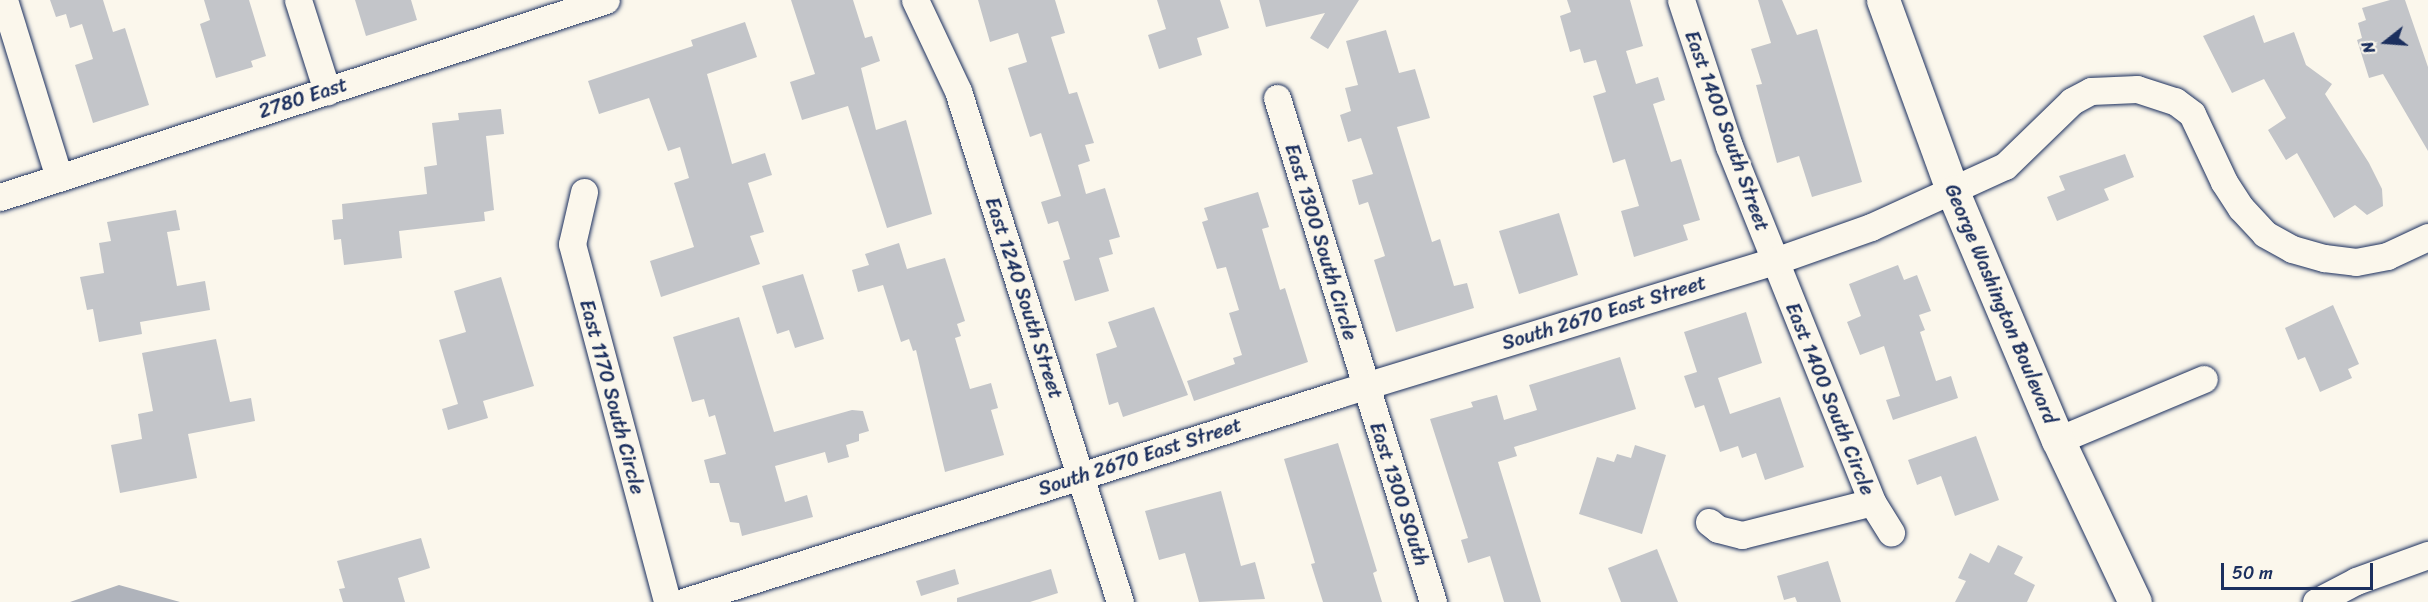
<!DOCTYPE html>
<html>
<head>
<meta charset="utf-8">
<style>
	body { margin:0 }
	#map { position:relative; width:2428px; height:602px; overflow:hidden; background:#fbf7ec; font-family:Sriracha,sans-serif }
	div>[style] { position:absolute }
	.water>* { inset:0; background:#afb3bb }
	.building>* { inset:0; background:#c3c5c9 }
	.roads { filter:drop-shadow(0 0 2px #1b2f5e) drop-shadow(0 0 2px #1b2f5e) }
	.minor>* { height:27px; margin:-13.5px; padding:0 13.5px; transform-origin:13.5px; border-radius:13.5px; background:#fbf7ec }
	.major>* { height:33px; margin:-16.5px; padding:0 16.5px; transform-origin:16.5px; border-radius:16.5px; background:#fbf7ec }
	span { translate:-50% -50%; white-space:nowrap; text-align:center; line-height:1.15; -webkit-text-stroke:5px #fbf7ec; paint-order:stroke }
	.street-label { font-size:20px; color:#1b2f5e }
	.north { position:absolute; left:2356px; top:12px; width:60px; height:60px; -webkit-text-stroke:4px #fbf7ec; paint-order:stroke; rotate:253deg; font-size:16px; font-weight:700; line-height:24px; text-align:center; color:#1b2f5e }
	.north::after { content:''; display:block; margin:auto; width:21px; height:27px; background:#1b2f5e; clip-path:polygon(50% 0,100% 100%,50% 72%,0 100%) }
	.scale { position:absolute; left:2221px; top:563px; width:152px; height:27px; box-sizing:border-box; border:3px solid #1b2f5e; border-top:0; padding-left:8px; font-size:18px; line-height:21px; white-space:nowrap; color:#1b2f5e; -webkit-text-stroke:4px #fbf7ec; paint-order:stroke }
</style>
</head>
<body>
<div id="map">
	<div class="water">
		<i style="clip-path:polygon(119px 585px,180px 602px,70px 602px)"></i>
	</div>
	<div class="building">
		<i style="clip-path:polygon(50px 0,103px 0,113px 32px,125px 28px,149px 105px,93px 123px,75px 65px,93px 59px,82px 24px,70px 28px,66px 14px,56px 17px)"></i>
		<i style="clip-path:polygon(204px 0,249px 0,266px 56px,251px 61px,253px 67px,216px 78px,200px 24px,210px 20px)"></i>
		<i style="clip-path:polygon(355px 0,411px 0,417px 20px,366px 36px)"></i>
		<i style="clip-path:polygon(791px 0,853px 0,865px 38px,872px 36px,880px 61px,861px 68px,876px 130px,906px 120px,932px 214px,887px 228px,848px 106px,802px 120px,790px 82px,815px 74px)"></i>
		<i style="clip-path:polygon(978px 0,1055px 0,1065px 33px,1051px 37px,1069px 94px,1077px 92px,1094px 143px,1085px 145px,1090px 161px,1078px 165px,1086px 194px,1105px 188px,1120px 237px,1109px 240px,1113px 254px,1099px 258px,1109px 291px,1075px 301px,1063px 261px,1070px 259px,1058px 221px,1048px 224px,1041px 202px,1061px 196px,1041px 133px,1030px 137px,1008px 68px,1027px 62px,1018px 33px,990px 42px)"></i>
		<i style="clip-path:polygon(1157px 0,1220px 0,1229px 28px,1197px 38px,1202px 55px,1159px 69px,1148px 35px,1166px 29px)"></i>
		<i style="clip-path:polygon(1259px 0,1359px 0,1328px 49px,1310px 38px,1325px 13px,1266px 27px)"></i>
		<i style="clip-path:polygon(1567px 0,1630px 0,1643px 46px,1626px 51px,1636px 84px,1658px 77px,1665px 100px,1653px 104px,1671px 162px,1681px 159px,1700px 220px,1683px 225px,1688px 240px,1634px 257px,1621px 211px,1639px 206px,1625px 159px,1613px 163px,1593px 96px,1606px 92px,1596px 60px,1584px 63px,1580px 49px,1570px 52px,1560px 16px,1571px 12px)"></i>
		<i style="clip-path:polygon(1758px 0,1782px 0,1797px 35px,1817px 29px,1862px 182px,1812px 197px,1799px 156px,1777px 163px,1756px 85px,1762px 84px,1751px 49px,1771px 43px)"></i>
		<i style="clip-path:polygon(2390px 0,2405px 0,2428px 67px,2428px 151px,2383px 74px,2369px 78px,2357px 40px,2362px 38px,2358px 23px,2366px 20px,2362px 8px)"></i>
		<i style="clip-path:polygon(2254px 15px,2264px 43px,2294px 32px,2306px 65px,2332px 84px,2325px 94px,2369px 163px,2382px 189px,2383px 206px,2367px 215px,2355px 205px,2334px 218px,2297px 153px,2286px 160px,2268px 130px,2286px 118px,2264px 79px,2232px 93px,2203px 36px)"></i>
		<i style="clip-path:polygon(745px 22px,757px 57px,707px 74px,732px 164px,765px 153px,772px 175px,748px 183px,764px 232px,750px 236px,760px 264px,661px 297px,650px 261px,694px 247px,674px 183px,689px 178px,680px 147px,668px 151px,649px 98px,599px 114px,588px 81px,693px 46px,691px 40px)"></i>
		<i style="clip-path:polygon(1386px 30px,1399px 73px,1415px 69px,1430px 118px,1397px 127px,1432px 242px,1440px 239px,1454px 286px,1467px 283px,1474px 308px,1396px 332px,1374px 260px,1385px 256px,1368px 202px,1359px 205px,1352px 180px,1373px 174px,1361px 138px,1348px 142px,1340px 115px,1351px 111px,1345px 88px,1358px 85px,1346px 41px)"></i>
		<i style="clip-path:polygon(501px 109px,504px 134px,486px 136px,494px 210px,484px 212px,485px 221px,399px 231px,402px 258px,344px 265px,341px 239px,334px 240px,332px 220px,343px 219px,342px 204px,427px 194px,424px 167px,437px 165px,432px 123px,459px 120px,458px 113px)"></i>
		<i style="clip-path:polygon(2125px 154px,2134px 177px,2104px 189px,2109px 200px,2057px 221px,2047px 197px,2065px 190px,2059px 176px)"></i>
		<i style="clip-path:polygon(1258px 192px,1269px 227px,1262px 229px,1280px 290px,1285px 288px,1308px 362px,1194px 401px,1187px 381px,1235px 364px,1233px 358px,1242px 355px,1229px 313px,1239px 310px,1226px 267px,1217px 269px,1202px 222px,1208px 220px,1204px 208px)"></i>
		<i style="clip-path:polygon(176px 210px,180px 230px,167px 232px,177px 286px,205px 281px,210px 310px,140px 322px,142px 334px,99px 342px,93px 309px,87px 310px,80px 277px,104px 273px,99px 243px,111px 241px,107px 222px)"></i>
		<i style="clip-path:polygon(1559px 213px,1578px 275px,1519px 294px,1499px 231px)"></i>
		<i style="clip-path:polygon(899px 243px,907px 269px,945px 258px,965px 321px,957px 324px,961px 336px,955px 338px,970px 389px,991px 383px,998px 408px,991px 410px,1004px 455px,945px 472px,916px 350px,913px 351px,909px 339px,901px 342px,883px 285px,858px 292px,852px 270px,869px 265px,865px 254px)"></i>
		<i style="clip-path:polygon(1898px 265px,1904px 280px,1917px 275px,1931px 311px,1919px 315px,1925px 330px,1920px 332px,1936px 381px,1951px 376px,1958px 398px,1893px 420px,1886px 400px,1900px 396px,1884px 346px,1860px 355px,1847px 322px,1861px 316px,1849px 284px)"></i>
		<i style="clip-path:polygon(803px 274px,824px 339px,795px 348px,789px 330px,777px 334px,762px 286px)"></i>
		<i style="clip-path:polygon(501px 277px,534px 386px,483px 401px,488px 418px,448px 430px,442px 409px,458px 404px,439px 340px,466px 332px,454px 291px)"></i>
		<i style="clip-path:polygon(2333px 305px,2359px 364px,2348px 369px,2352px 378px,2320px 392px,2305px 357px,2298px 360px,2285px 328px)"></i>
		<i style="clip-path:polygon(1154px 307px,1188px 395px,1123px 417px,1118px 402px,1109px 405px,1096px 354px,1117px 347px,1108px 322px)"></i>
		<i style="clip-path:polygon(1746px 312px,1762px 363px,1718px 378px,1730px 414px,1780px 397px,1804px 467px,1765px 480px,1756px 453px,1742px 458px,1738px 446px,1720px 452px,1704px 405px,1695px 408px,1684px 376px,1697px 372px,1684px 332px)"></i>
		<i style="clip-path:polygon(739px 317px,774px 432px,852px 410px,863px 411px,869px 431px,859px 434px,859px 441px,846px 445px,849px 457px,828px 463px,825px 452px,775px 466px,785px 502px,807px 495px,813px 517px,742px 536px,739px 523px,730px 522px,719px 483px,710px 483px,704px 460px,726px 454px,715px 415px,709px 417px,704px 399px,692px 402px,673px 337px)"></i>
		<i style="clip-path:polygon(216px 339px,230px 402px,251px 398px,255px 421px,188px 434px,197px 478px,120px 493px,111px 445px,142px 439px,138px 414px,153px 411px,142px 353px)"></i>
		<i style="clip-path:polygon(1620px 357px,1636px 409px,1514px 447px,1517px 456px,1498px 462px,1541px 602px,1504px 602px,1490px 556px,1468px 563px,1461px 540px,1468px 538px,1430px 419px,1473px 407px,1471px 402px,1497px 395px,1504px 420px,1537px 410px,1529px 385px)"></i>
		<i style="clip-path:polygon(1976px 436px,1999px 500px,1955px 516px,1941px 476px,1917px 485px,1908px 460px)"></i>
		<i style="clip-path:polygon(1338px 443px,1377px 571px,1373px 573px,1382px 602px,1323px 602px,1311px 564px,1315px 563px,1284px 459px)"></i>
		<i style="clip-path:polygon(1635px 445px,1666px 455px,1642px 534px,1579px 514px,1597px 457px,1614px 462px,1617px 454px,1631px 458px)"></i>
		<i style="clip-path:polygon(1221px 491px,1241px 566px,1255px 562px,1265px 599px,1199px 602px,1185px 553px,1159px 560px,1145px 511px)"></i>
		<i style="clip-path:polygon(421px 538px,430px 568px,398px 578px,405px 602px,343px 602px,339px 589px,345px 588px,337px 561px)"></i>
		<i style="clip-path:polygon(1998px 545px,2023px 557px,2014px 574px,2035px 585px,2027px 602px,1955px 602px,1966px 581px,1958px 578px,1970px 553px,1989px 563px)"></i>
		<i style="clip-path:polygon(1657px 549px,1678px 602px,1621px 602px,1608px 568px)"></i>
		<i style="clip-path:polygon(1828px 561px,1841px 602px,1797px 602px,1795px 597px,1784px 600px,1777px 576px)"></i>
		<i style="clip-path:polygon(955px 569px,959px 584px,921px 596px,916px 581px)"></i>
		<i style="clip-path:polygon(1051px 569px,1058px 593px,1030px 602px,957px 602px,957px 598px)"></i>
	</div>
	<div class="roads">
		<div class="minor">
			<i style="left:4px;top:0;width:186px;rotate:72.8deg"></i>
			<i style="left:298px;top:0;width:96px;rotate:72.3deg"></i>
			<i style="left:915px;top:0;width:101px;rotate:64.7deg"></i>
			<i style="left:958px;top:91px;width:536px;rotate:72.41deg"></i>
			<i style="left:1681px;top:0;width:154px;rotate:71.8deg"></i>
			<i style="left:1729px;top:146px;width:384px;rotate:68.1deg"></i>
			<i style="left:1872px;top:502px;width:36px;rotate:58deg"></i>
			<i style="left:1277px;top:98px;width:528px;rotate:72.8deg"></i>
			<i style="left:584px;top:192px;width:53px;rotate:103deg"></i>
			<i style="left:572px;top:244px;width:370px;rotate:75.1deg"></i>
			<i style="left:0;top:197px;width:637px;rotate:-18.01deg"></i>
			<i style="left:2058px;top:440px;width:158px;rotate:-22.7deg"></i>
			<i style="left:1709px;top:522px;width:11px;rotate:38deg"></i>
			<i style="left:1718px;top:529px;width:25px;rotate:14deg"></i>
			<i style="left:1742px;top:535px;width:134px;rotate:-14.2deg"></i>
			<i style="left:683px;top:602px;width:688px;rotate:-17.59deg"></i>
			<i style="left:1339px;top:394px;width:456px;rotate:-17deg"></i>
			<i style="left:1775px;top:261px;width:102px;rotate:-19.5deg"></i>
			<i style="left:1871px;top:227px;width:147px;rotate:-24.5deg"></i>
			<i style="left:2005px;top:166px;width:93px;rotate:-44.1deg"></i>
			<i style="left:2072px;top:101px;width:21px;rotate:-28deg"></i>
			<i style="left:2091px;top:91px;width:46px;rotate:-2.5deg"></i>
			<i style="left:2137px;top:89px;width:40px;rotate:18deg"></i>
			<i style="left:2175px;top:101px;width:21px;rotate:37deg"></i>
			<i style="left:2192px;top:114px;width:75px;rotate:64.8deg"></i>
			<i style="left:2224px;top:182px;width:31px;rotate:57deg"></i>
			<i style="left:2241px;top:208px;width:35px;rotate:47deg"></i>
			<i style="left:2265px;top:234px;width:31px;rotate:29deg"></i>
			<i style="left:2292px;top:249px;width:33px;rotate:16deg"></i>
			<i style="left:2324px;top:258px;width:32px;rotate:7deg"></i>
			<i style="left:2356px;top:262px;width:32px;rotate:-11deg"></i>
			<i style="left:2387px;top:256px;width:45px;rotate:-24.9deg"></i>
			<i style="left:2316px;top:602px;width:45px;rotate:-27.7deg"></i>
			<i style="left:2356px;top:581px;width:77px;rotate:-19.9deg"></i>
		</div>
		<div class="major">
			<i style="left:1883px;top:0;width:204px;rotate:70deg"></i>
			<i style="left:1953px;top:192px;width:269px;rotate:67.1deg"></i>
			<i style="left:2058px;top:440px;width:179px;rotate:64.6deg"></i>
		</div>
	</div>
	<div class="street-label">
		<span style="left:303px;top:98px;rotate:-18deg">2780 East</span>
		<span style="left:1727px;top:131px;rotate:70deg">East 1400 South Street</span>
		<span style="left:1321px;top:242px;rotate:73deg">East 1300 South Circle</span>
		<span style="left:1024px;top:298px;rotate:72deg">East 1240 South Street</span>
		<span style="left:2001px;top:304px;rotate:67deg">George Washington Boulevard</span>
		<span style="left:1604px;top:313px;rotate:-17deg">South 2670 East Street</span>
		<span style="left:612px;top:397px;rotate:75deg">East 1170 South Circle</span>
		<span style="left:1830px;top:399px;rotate:68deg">East 1400 South Circle</span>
		<span style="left:1140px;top:457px;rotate:-18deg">South 2670 East Street</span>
		<span style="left:1399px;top:494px;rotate:72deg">East 1300 SOuth</span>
	</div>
	<div class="north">N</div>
	<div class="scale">50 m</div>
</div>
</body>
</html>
